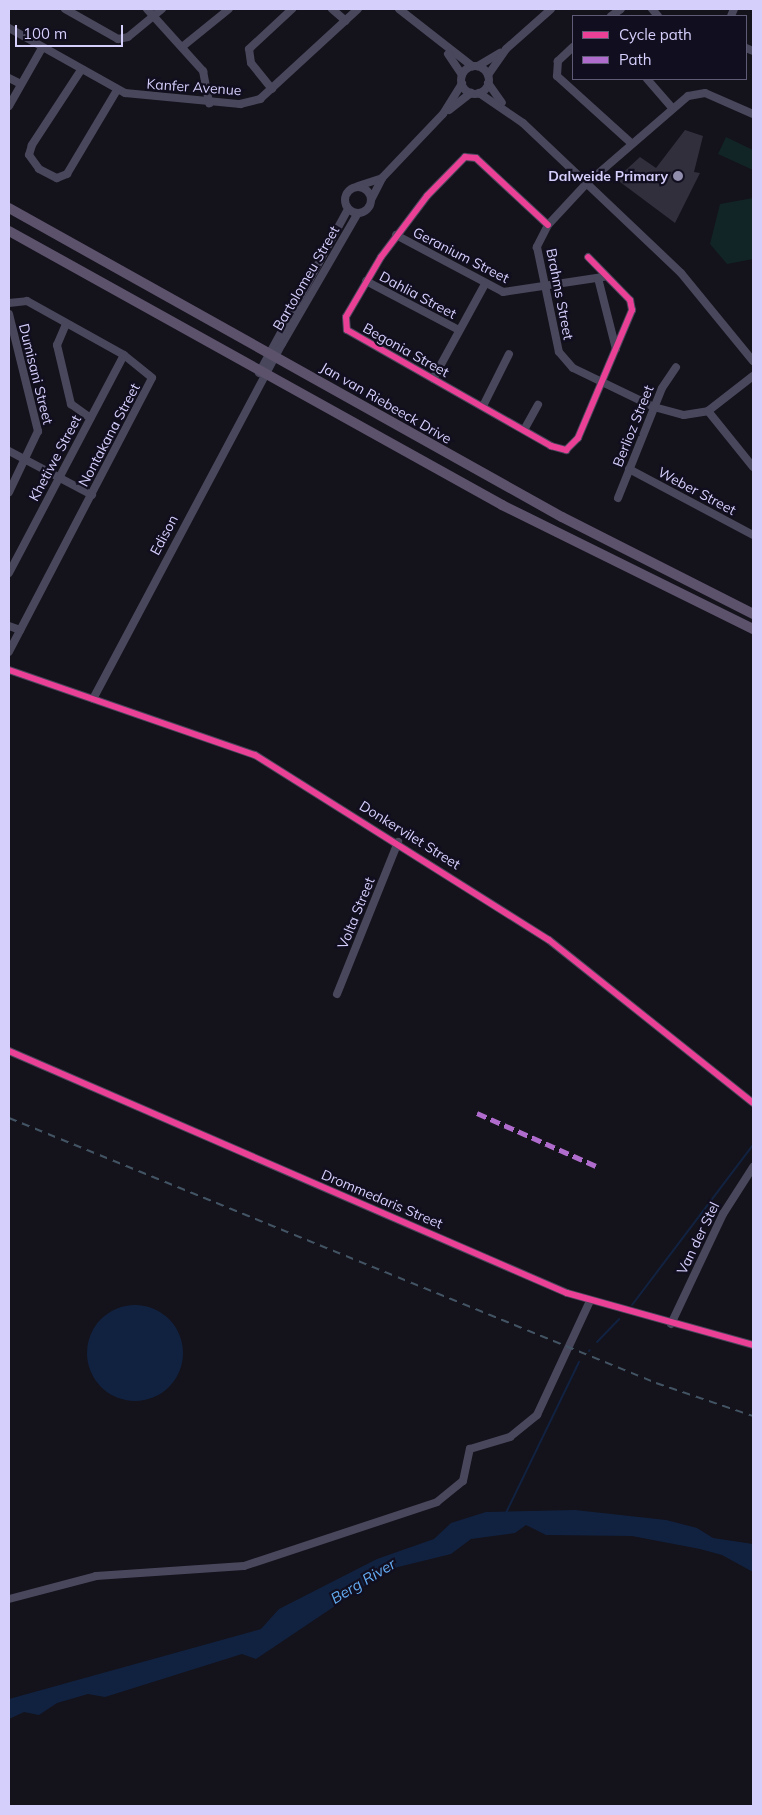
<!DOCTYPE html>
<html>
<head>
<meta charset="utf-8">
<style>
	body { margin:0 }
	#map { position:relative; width:762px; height:1815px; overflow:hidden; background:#14121b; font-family:Mulish,sans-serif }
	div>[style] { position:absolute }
	.green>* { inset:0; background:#112526 }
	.water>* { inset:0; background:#112240 }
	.round { border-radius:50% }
	.stream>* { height:2px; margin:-1px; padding:0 1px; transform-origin:1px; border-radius:1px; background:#112240 }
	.building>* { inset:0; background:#322f3d }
	.minor>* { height:8px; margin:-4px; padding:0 4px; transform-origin:4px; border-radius:4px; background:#49475c }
	.minor>.ring { margin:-4px; padding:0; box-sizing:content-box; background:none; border:8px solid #49475c; border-radius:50% }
	.major>* { height:10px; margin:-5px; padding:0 5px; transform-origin:5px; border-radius:5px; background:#5c526c }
	.rail>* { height:2px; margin-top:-1px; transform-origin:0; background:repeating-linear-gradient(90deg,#425463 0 8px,transparent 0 14px) }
	.quiet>* { height:5px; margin-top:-2.5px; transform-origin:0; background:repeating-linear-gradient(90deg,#b06ccc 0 10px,transparent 0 15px) }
	.cycleway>* { height:6px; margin:-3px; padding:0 3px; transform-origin:3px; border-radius:3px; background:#ea4096 }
	.dots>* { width:14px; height:14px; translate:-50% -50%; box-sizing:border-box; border:2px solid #110e1f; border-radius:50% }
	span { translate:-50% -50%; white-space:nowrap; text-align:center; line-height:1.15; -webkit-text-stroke:4.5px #110e1f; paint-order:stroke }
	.street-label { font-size:14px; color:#d5cffc }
	.poi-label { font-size:14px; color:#d5cffc; font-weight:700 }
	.right { translate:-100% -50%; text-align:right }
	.water-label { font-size:15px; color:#64adf4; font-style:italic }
	.frame { position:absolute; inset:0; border:10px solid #d5cffc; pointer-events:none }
	.legend { position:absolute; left:572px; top:15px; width:175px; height:65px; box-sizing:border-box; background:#110e1f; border:1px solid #5f5b77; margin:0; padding:6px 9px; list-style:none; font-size:15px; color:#d5cffc }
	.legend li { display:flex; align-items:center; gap:10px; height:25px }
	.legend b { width:25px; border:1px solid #5f5b77 }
	.scale { position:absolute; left:15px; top:25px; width:108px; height:22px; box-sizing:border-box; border:2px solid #d5cffc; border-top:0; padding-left:6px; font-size:15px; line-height:18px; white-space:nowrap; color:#d5cffc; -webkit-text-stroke:4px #110e1f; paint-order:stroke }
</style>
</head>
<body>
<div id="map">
	<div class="green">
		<i style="clip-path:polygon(726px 137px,753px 150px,753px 170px,718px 154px)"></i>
		<i style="clip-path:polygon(753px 198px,753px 259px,727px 264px,710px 244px,720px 204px)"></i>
	</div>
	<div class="water">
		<i class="round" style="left:87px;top:1305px;width:96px;height:96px"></i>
		<i style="clip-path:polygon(575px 1510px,666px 1520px,697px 1528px,713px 1538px,753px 1544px,753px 1572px,722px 1555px,700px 1549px,632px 1536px,546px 1535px,526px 1525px,515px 1533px,471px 1539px,451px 1554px,390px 1569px,256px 1659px,242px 1654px,105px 1697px,88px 1694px,57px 1703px,39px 1715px,24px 1712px,9px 1719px,9px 1699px,261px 1629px,279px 1609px,377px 1559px,434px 1539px,451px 1523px,486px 1512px)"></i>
	</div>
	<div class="stream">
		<i style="left:632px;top:1305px;width:201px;rotate:-52.9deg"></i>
		<i style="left:597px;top:1342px;width:32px;rotate:-46deg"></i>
		<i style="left:589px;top:1351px;width:1px;rotate:-45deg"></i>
		<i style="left:505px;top:1515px;width:170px;rotate:-64.2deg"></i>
	</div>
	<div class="building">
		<i style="clip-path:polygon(685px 130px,703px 136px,694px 172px,700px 173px,675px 223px,616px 179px,640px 157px,656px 168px)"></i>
	</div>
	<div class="minor">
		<i style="left:65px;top:9px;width:61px;rotate:29.5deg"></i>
		<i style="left:118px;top:39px;width:10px;rotate:-11deg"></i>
		<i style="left:128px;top:37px;width:44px;rotate:-39.5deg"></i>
		<i style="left:147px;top:9px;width:84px;rotate:47.9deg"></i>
		<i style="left:203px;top:71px;width:33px;rotate:79deg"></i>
		<i style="left:332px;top:9px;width:18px;rotate:41deg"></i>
		<i style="left:399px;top:9px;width:93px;rotate:38deg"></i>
		<i style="left:652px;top:9px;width:9px;rotate:49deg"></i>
		<i style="left:611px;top:16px;width:12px;rotate:-35deg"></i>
		<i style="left:731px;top:16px;width:8px;rotate:-67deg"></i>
		<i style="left:9px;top:28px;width:133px;rotate:29.3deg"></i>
		<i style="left:125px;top:93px;width:116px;rotate:5.5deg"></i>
		<i style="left:240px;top:104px;width:21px;rotate:-14deg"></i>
		<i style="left:260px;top:99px;width:133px;rotate:-42.6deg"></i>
		<i style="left:182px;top:47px;width:60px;rotate:-39deg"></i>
		<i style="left:573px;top:47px;width:21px;rotate:137deg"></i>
		<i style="left:558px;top:61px;width:15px;rotate:94deg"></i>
		<i style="left:557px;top:76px;width:98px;rotate:42.1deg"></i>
		<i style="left:746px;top:48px;width:8px;rotate:23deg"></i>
		<i style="left:448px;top:54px;width:25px;rotate:56deg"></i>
		<i style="left:478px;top:66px;width:26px;rotate:-31deg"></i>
		<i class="ring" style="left:461px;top:66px;width:20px;height:20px"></i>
		<i style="left:81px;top:70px;width:90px;rotate:123.2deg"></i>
		<i style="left:32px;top:145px;width:10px;rotate:107deg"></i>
		<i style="left:29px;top:155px;width:17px;rotate:54deg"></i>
		<i style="left:39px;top:169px;width:20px;rotate:27deg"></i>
		<i style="left:57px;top:178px;width:11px;rotate:-22deg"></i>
		<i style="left:67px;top:174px;width:98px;rotate:-59.2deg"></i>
		<i style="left:488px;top:75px;width:32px;rotate:-55deg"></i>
		<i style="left:506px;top:49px;width:60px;rotate:-41.6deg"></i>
		<i style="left:9px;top:78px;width:13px;rotate:27deg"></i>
		<i style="left:647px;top:79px;width:38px;rotate:49deg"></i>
		<i style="left:488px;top:83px;width:24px;rotate:55deg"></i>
		<i style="left:272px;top:89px;width:33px;rotate:-129deg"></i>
		<i style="left:251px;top:63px;width:14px;rotate:-98deg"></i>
		<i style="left:249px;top:49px;width:59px;rotate:-42.9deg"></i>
		<i style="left:479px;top:93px;width:53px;rotate:34.3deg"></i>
		<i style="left:523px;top:123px;width:218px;rotate:43.5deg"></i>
		<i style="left:681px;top:273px;width:114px;rotate:50.7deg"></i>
		<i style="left:9px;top:106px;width:67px;rotate:-60.4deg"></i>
		<i style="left:449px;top:110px;width:28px;rotate:-38deg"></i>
		<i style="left:753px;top:114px;width:52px;rotate:-156.4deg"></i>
		<i style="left:705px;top:93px;width:17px;rotate:170deg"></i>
		<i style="left:688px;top:96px;width:135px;rotate:139.2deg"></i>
		<i style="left:586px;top:184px;width:56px;rotate:132.8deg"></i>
		<i style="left:548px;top:225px;width:25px;rotate:117deg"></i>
		<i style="left:537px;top:247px;width:107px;rotate:78.2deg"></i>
		<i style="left:559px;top:352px;width:21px;rotate:49deg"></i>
		<i style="left:573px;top:368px;width:90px;rotate:25.7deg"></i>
		<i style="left:654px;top:407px;width:31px;rotate:15deg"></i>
		<i style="left:684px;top:415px;width:24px;rotate:-9deg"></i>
		<i style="left:708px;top:411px;width:57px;rotate:-37.9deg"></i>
		<i style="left:358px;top:186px;width:25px;rotate:-18deg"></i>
		<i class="ring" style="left:345px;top:187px;width:18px;height:18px"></i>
		<i style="left:371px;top:200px;width:25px;rotate:-63deg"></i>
		<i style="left:382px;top:178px;width:88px;rotate:-46.4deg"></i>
		<i style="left:443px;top:114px;width:36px;rotate:-58deg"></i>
		<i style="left:548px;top:225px;width:98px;rotate:-137.1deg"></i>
		<i style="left:476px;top:158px;width:11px;rotate:-175deg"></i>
		<i style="left:465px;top:157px;width:54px;rotate:134.3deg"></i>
		<i style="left:427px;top:196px;width:76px;rotate:127deg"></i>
		<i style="left:381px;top:257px;width:69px;rotate:120.3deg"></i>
		<i style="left:346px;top:317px;width:13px;rotate:86deg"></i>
		<i style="left:347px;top:330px;width:235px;rotate:29.6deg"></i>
		<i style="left:551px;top:446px;width:16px;rotate:15deg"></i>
		<i style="left:566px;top:450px;width:17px;rotate:-45deg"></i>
		<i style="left:578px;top:438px;width:139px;rotate:-67.1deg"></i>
		<i style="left:632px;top:310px;width:10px;rotate:-101deg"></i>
		<i style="left:630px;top:300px;width:60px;rotate:-134.3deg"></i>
		<i style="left:396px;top:235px;width:121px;rotate:28deg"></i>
		<i style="left:503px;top:292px;width:101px;rotate:-8.5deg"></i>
		<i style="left:598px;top:278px;width:73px;rotate:75.8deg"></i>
		<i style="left:366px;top:281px;width:105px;rotate:27.8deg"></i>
		<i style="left:9px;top:303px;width:18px;rotate:-6deg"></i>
		<i style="left:27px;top:301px;width:111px;rotate:29.1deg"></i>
		<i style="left:124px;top:355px;width:36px;rotate:39deg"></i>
		<i style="left:152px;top:378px;width:309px;rotate:117.6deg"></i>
		<i style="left:9px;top:314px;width:121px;rotate:76.1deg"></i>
		<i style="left:38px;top:431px;width:68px;rotate:115.4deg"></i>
		<i style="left:66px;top:324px;width:23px;rotate:113deg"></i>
		<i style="left:57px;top:345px;width:61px;rotate:76.7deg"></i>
		<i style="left:71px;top:404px;width:24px;rotate:36deg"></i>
		<i style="left:259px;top:373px;width:187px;rotate:-61.5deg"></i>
		<i style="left:433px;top:379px;width:108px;rotate:-61.3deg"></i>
		<i style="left:483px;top:406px;width:58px;rotate:-63.4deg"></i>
		<i style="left:708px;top:411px;width:72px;rotate:51.2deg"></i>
		<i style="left:524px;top:430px;width:29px;rotate:-61deg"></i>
		<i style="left:9px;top:451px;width:94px;rotate:27.9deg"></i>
		<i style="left:629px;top:469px;width:140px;rotate:28deg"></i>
		<i style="left:618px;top:498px;width:118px;rotate:-68.2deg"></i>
		<i style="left:662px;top:388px;width:25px;rotate:-56deg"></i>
		<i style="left:9px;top:573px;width:246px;rotate:-62.2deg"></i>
		<i style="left:9px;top:626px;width:12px;rotate:20deg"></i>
		<i style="left:9px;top:670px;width:260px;rotate:19.1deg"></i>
		<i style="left:255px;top:755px;width:347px;rotate:32.2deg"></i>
		<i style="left:549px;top:940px;width:261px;rotate:38.6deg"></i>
		<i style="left:93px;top:699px;width:402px;rotate:-62deg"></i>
		<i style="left:282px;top:344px;width:151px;rotate:-59.9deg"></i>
		<i style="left:337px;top:994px;width:164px;rotate:-68.1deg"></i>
		<i style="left:9px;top:1051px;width:608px;rotate:23.45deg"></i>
		<i style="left:567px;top:1293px;width:193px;rotate:15.6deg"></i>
		<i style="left:671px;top:1324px;width:122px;rotate:-64.7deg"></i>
		<i style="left:723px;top:1214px;width:56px;rotate:-57.4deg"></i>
		<i style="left:9px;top:1599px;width:90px;rotate:-14.8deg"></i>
		<i style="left:96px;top:1576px;width:148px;rotate:-3.9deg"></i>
		<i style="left:244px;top:1566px;width:203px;rotate:-18.3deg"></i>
		<i style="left:437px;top:1502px;width:33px;rotate:-39deg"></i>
		<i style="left:463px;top:1481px;width:33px;rotate:-78deg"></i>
		<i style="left:470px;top:1449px;width:42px;rotate:-16.7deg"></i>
		<i style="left:510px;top:1437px;width:35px;rotate:-39deg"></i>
		<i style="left:537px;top:1415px;width:126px;rotate:-65.1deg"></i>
	</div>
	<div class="major">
		<i style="left:9px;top:208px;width:633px;rotate:29.2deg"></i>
		<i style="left:562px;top:517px;width:214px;rotate:26.9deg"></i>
		<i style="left:9px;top:231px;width:564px;rotate:29.06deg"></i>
		<i style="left:502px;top:505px;width:280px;rotate:26.3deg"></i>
	</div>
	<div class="rail">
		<i style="left:9px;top:1118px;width:699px;rotate:22.27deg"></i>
		<i style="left:656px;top:1383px;width:102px;rotate:18.8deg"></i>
	</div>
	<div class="quiet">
		<i style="left:477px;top:1113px;width:130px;rotate:24deg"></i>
	</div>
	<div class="cycleway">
		<i style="left:548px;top:225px;width:98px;rotate:-137.1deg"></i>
		<i style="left:476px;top:158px;width:11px;rotate:-175deg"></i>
		<i style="left:465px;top:157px;width:54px;rotate:134.3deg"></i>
		<i style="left:427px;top:196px;width:76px;rotate:127deg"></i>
		<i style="left:381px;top:257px;width:69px;rotate:120.3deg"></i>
		<i style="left:346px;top:317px;width:13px;rotate:86deg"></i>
		<i style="left:347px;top:330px;width:235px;rotate:29.6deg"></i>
		<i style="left:551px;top:446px;width:16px;rotate:15deg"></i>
		<i style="left:566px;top:450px;width:17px;rotate:-45deg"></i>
		<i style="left:578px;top:438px;width:139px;rotate:-67.1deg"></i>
		<i style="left:632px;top:310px;width:10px;rotate:-101deg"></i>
		<i style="left:630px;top:300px;width:60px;rotate:-134.3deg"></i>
		<i style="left:9px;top:670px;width:260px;rotate:19.1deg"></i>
		<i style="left:255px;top:755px;width:347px;rotate:32.2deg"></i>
		<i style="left:549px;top:940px;width:261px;rotate:38.6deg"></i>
		<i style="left:9px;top:1051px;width:608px;rotate:23.45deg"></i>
		<i style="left:567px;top:1293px;width:193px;rotate:15.6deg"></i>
	</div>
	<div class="dots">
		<i style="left:678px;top:176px;background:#918dad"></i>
	</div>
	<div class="street-label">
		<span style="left:194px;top:87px;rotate:4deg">Kanfer Avenue</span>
		<span style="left:461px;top:255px;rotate:27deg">Geranium Street</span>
		<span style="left:306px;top:278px;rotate:-60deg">Bartolomeu Street</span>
		<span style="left:560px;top:294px;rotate:79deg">Brahms Street</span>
		<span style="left:418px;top:295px;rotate:28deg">Dahlia Street</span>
		<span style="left:406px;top:350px;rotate:29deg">Begonia Street</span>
		<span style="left:36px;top:374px;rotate:76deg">Dumisani Street</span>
		<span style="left:386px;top:403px;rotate:30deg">Jan van Riebeeck Drive</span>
		<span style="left:633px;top:426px;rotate:-68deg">Berlioz Street</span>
		<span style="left:109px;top:435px;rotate:-62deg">Nontakana Street</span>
		<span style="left:55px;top:458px;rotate:-62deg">Khetiwe Street</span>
		<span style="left:697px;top:491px;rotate:28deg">Weber Street</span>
		<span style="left:164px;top:535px;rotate:-62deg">Edison</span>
		<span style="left:410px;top:835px;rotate:32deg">Donkervilet Street</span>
		<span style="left:356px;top:913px;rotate:-68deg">Volta Street</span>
		<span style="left:382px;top:1199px;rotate:23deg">Drommedaris Street</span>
		<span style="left:698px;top:1238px;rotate:-64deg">Van der Stel</span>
	</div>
	<div class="poi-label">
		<span class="right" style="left:668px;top:176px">Dalweide Primary</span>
	</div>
	<div class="water-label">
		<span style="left:363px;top:1581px;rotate:-31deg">Berg River</span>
	</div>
	<div class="frame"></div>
	<ul class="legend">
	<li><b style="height:6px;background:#ea4096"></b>Cycle path</li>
	<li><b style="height:6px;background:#b06ccc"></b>Path</li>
	</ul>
	<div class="scale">100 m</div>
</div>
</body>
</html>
